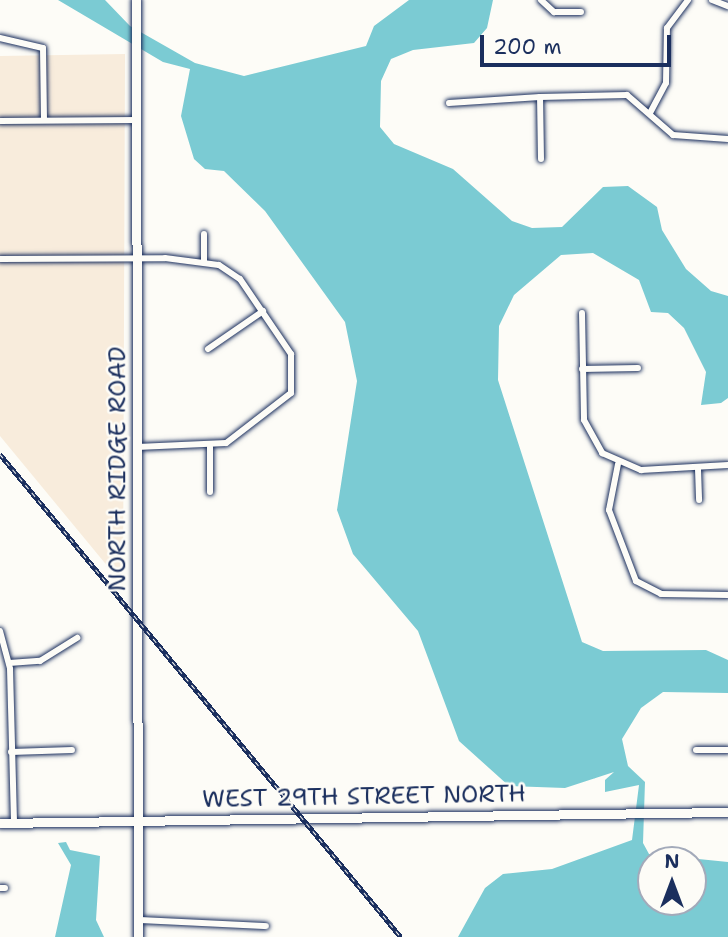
<!DOCTYPE html>
<html>
<head>
<meta charset="utf-8">
<style>
	body { margin:0 }
	#map { position:relative; width:728px; height:937px; overflow:hidden; background:#fdfcf7; font-family:"Shantell Sans",sans-serif }
	div>[style] { position:absolute }
	.built>* { inset:0; background:#f8ecdc }
	.water>* { inset:0; background:#7bcbd3 }
	.roads { filter:drop-shadow(0 0 2px #1b2f5e) drop-shadow(0 0 2px #1b2f5e) }
	.minor>* { height:6px; margin:-3px; padding:0 3px; transform-origin:3px; border-radius:3px; background:#fdfcf7 }
	.secondary>* { height:9px; margin:-4.5px; padding:0 4.5px; transform-origin:4.5px; border-radius:4.5px; background:#fdfcf7 }
	.rail>* { height:4.5px; margin-top:-2.25px; transform-origin:0; background:repeating-linear-gradient(90deg,#fdfcf7 0 5px,#1b2f5e 0 10px); box-sizing:border-box; border-block:2px solid #1b2f5e }
	span { translate:-50% -50%; white-space:nowrap; text-align:center; line-height:1.15; -webkit-text-stroke:5px #fdfcf7; paint-order:stroke }
	.street-label { font-size:24px; color:#1b2f5e }
	.north { position:absolute; left:637px; top:846px; width:70px; height:70px; box-sizing:border-box; background:#fdfcf7; border:2px solid #a3aaba; border-radius:50%; rotate:0deg; font-size:19px; font-weight:700; line-height:28px; text-align:center; color:#1b2f5e }
	.north::after { content:''; display:block; margin:auto; width:24px; height:32px; background:#1b2f5e; clip-path:polygon(50% 0,100% 100%,50% 72%,0 100%) }
	.scale { position:absolute; left:480px; top:35px; width:191px; height:32px; box-sizing:border-box; border:4px solid #1b2f5e; border-top:0; padding-left:9px; font-size:21px; line-height:24px; white-space:nowrap; color:#1b2f5e; -webkit-text-stroke:5px #fdfcf7; paint-order:stroke }
</style>
</head>
<body>
<div id="map">
	<div class="built">
		<i style="clip-path:polygon(125px 54px,123px 585px,0 436px,0 56px)"></i>
	</div>
	<div class="water">
		<i style="clip-path:polygon(evenodd,58px 0,105px 0,130px 26px,195px 63px,244px 76px,366px 46px,374px 26px,409px 0,493px 0,487px 28px,474px 43px,413px 50px,391px 59px,381px 81px,380px 127px,394px 144px,453px 169px,512px 221px,532px 228px,562px 227px,603px 187px,628px 186px,657px 207px,662px 230px,686px 269px,711px 291px,728px 296px,728px 398px,721px 403px,701px 405px,706px 372px,684px 328px,668px 313px,651px 312px,639px 280px,593px 253px,561px 255px,514px 295px,499px 326px,498px 380px,582px 642px,603px 651px,706px 650px,728px 660px,728px 693px,663px 692px,641px 708px,622px 739px,628px 766px,645px 782px,643px 843px,649px 854px,728px 862px,728px 937px,458px 937px,485px 888px,503px 874px,552px 869px,632px 840px,639px 785px,605px 792px,605px 780px,614px 772px,565px 788px,509px 786px,459px 741px,418px 631px,353px 554px,337px 510px,357px 381px,345px 322px,265px 211px,224px 171px,205px 169px,194px 159px,181px 116px,190px 69px,163px 62px,58px 0,651px 860px,693px 860px,693px 902px,651px 902px,651px 860px)"></i>
		<i style="clip-path:polygon(66px 842px,70px 850px,100px 856px,96px 920px,104px 937px,55px 937px,71px 865px,58px 843px)"></i>
	</div>
	<div class="roads">
		<div class="minor">
			<i style="left:541px;top:0;width:18px;rotate:43deg"></i>
			<i style="left:554px;top:12px;width:27px"></i>
			<i style="left:712px;top:0;width:17px;rotate:21deg"></i>
			<i style="left:0;top:38px;width:44px;rotate:13.1deg"></i>
			<i style="left:43px;top:48px;width:72px;rotate:89.2deg"></i>
			<i style="left:449px;top:103px;width:91px;rotate:-3.8deg"></i>
			<i style="left:650px;top:113px;width:34px;rotate:-62deg"></i>
			<i style="left:666px;top:83px;width:55px;rotate:-89deg"></i>
			<i style="left:667px;top:28px;width:35px;rotate:-53deg"></i>
			<i style="left:0;top:121px;width:137px;rotate:-0.4deg"></i>
			<i style="left:541px;top:159px;width:62px;rotate:-90.9deg"></i>
			<i style="left:540px;top:97px;width:87px;rotate:-1.3deg"></i>
			<i style="left:627px;top:95px;width:61px;rotate:41deg"></i>
			<i style="left:673px;top:135px;width:55px;rotate:4.2deg"></i>
			<i style="left:204px;top:234px;width:28px;rotate:90deg"></i>
			<i style="left:0;top:259px;width:165px;rotate:-0.3deg"></i>
			<i style="left:165px;top:258px;width:54px;rotate:7.4deg"></i>
			<i style="left:219px;top:265px;width:25px;rotate:34deg"></i>
			<i style="left:240px;top:279px;width:91px;rotate:55.8deg"></i>
			<i style="left:291px;top:354px;width:39px;rotate:90deg"></i>
			<i style="left:291px;top:393px;width:82px;rotate:142.4deg"></i>
			<i style="left:226px;top:443px;width:89px;rotate:177.4deg"></i>
			<i style="left:582px;top:313px;width:107px;rotate:88.9deg"></i>
			<i style="left:584px;top:420px;width:38px;rotate:61deg"></i>
			<i style="left:602px;top:453px;width:43px;rotate:23.6deg"></i>
			<i style="left:641px;top:470px;width:87px;rotate:-3.3deg"></i>
			<i style="left:208px;top:349px;width:67px;rotate:-34.6deg"></i>
			<i style="left:582px;top:369px;width:56px;rotate:-1deg"></i>
			<i style="left:210px;top:447px;width:45px;rotate:90deg"></i>
			<i style="left:618px;top:464px;width:47px;rotate:101.1deg"></i>
			<i style="left:609px;top:510px;width:76px;rotate:69.2deg"></i>
			<i style="left:636px;top:581px;width:28px;rotate:27deg"></i>
			<i style="left:661px;top:594px;width:67px;rotate:0.9deg"></i>
			<i style="left:698px;top:469px;width:31px;rotate:88deg"></i>
			<i style="left:0;top:631px;width:39px;rotate:75deg"></i>
			<i style="left:10px;top:669px;width:154px;rotate:88.5deg"></i>
			<i style="left:9px;top:663px;width:31px;rotate:-4deg"></i>
			<i style="left:40px;top:661px;width:44px;rotate:-31.9deg"></i>
			<i style="left:696px;top:750px;width:32px"></i>
			<i style="left:11px;top:752px;width:61px;rotate:-1.9deg"></i>
			<i style="left:0;top:888px;width:5px"></i>
			<i style="left:138px;top:920px;width:128px;rotate:2.7deg"></i>
		</div>
		<div class="secondary">
			<i style="left:136px;top:0;width:937px;rotate:89.88deg"></i>
			<i style="left:0;top:823px;width:728px;rotate:-0.87deg"></i>
		</div>
	</div>
	<div class="rail">
		<i style="left:0;top:454px;width:628px;rotate:50.3deg"></i>
	</div>
	<div class="street-label">
		<span style="left:118px;top:469px;rotate:-90deg">NORTH RIDGE ROAD</span>
		<span style="left:364px;top:797px;rotate:-1deg">WEST 29TH STREET NORTH</span>
	</div>
	<div class="north">N</div>
	<div class="scale">200 m</div>
</div>
</body>
</html>
